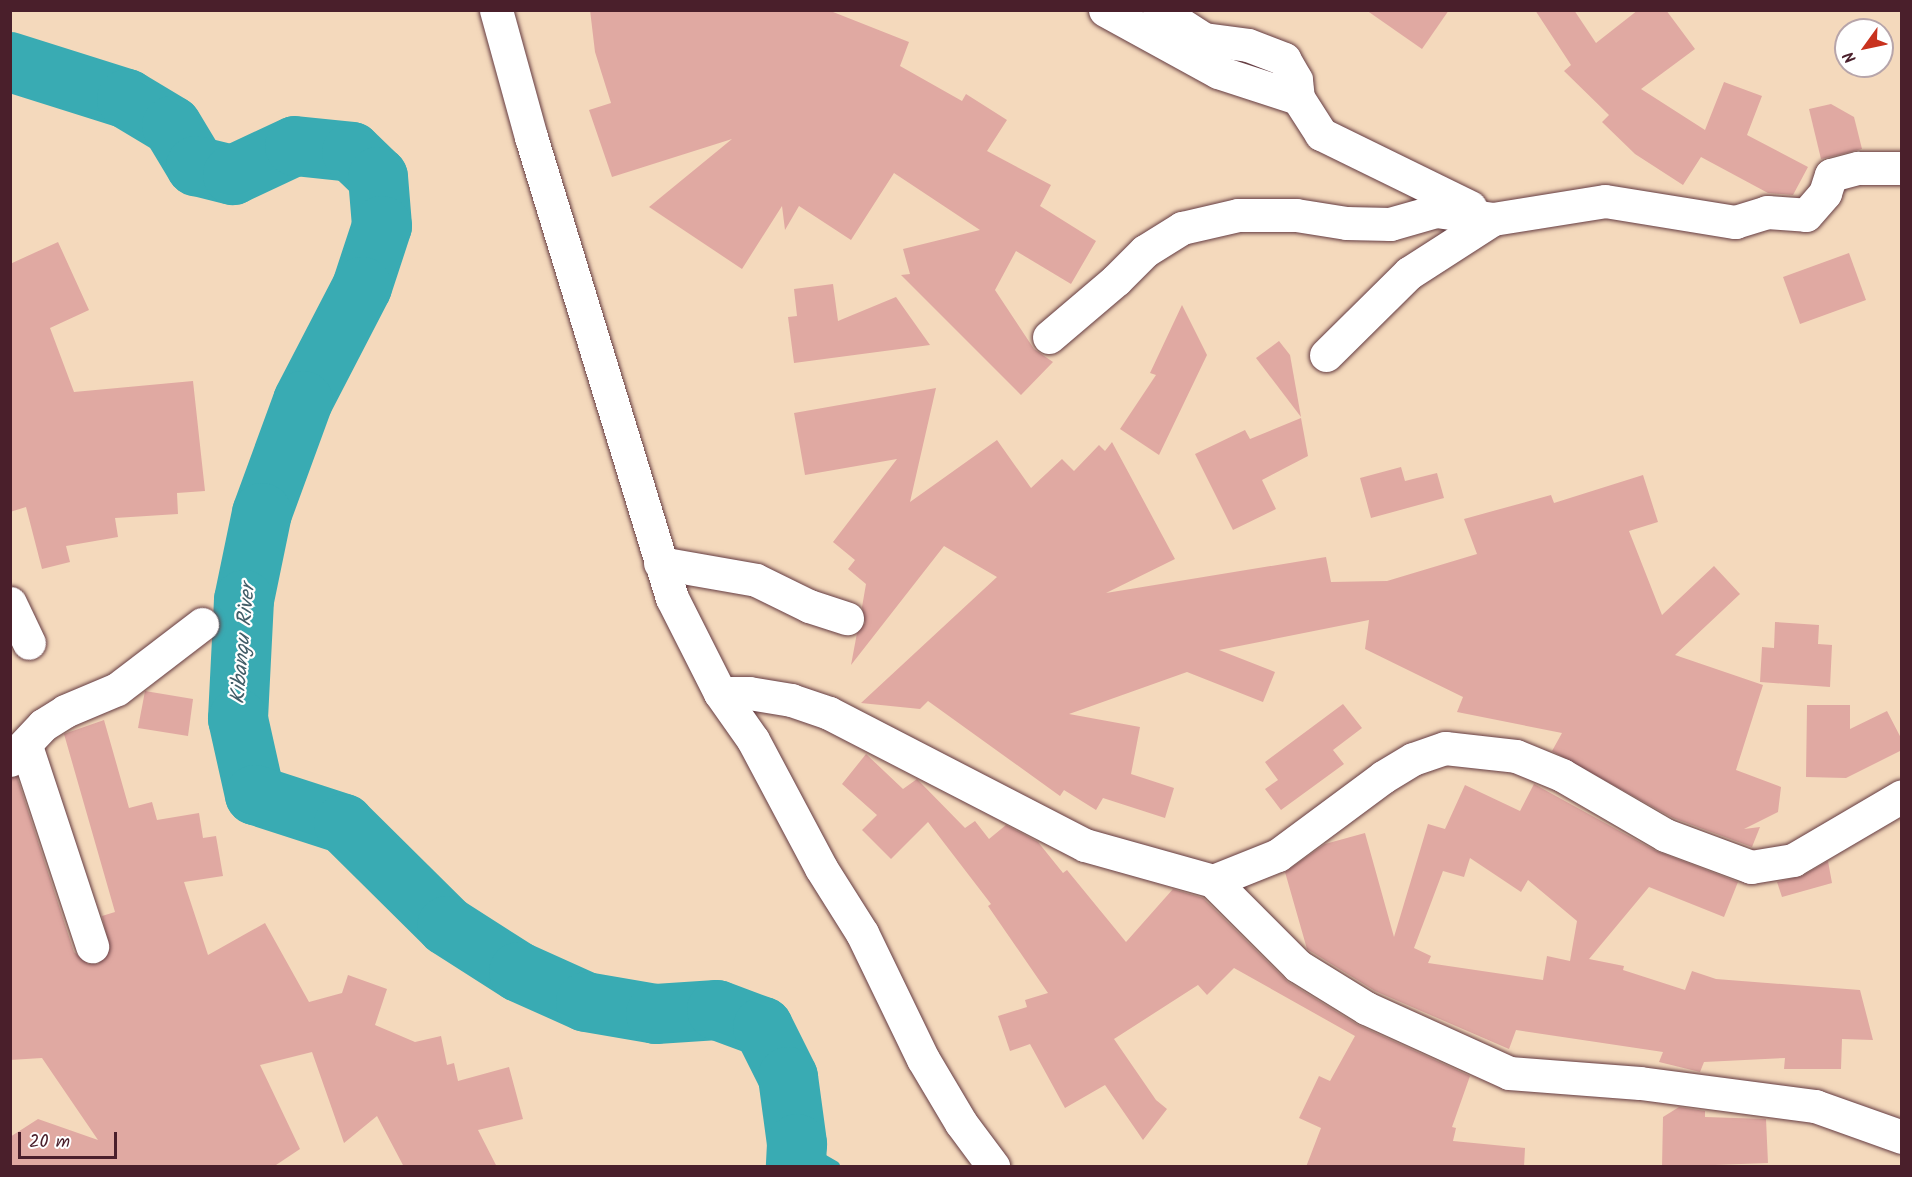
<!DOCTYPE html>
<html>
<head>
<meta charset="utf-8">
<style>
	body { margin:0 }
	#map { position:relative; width:1912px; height:1177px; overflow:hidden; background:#f4d9bc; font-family:Kalam,sans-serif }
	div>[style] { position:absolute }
	.stream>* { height:10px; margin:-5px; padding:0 5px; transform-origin:5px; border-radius:5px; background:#39abb3 }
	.river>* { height:60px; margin:-30px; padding:0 30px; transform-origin:30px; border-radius:30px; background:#39abb3 }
	.building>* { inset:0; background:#e0a9a2 }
	.roads { filter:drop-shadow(0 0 2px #643b41) drop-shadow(0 0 2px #643b41) }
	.street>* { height:33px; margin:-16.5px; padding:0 16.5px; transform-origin:16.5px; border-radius:16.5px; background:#fff }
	span { translate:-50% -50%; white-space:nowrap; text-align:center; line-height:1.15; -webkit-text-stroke:4.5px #fff; paint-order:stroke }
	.water-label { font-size:21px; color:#425e68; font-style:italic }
	.frame { position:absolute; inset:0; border:12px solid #4a1f2b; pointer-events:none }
	.north { position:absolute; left:1834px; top:18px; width:60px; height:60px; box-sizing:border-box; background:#fff; border:2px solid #b7a5aa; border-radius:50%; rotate:237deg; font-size:16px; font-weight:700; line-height:24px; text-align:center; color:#4a1f2b }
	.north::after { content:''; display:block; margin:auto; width:21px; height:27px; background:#c8321e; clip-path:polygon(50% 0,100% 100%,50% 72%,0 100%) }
	.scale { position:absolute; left:18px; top:1132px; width:99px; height:27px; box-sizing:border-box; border:3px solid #4a1f2b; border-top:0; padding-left:8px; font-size:18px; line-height:21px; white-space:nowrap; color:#4a1f2b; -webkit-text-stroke:4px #fff; paint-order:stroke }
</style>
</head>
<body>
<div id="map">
	<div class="stream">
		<i style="left:797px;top:1144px;width:44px;rotate:30.1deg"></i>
	</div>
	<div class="river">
		<i style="left:10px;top:62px;width:123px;rotate:17.5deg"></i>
		<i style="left:127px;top:99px;width:52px;rotate:31deg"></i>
		<i style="left:172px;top:126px;width:47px;rotate:59deg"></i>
		<i style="left:196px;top:166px;width:38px;rotate:14deg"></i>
		<i style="left:233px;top:175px;width:68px;rotate:-25.1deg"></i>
		<i style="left:295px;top:146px;width:57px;rotate:6deg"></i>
		<i style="left:352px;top:152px;width:36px;rotate:44deg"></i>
		<i style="left:378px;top:177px;width:49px;rotate:85.3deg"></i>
		<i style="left:382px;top:226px;width:64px;rotate:108.2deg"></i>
		<i style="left:362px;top:287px;width:128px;rotate:117.4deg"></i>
		<i style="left:303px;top:401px;width:119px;rotate:110.1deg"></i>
		<i style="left:262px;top:513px;width:89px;rotate:101.7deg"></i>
		<i style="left:244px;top:600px;width:119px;rotate:92.9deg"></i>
		<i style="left:238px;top:719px;width:78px;rotate:77.4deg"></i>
		<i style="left:255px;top:795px;width:94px;rotate:18deg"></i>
		<i style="left:344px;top:824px;width:145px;rotate:44.7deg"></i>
		<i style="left:447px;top:926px;width:85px;rotate:32.6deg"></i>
		<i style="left:519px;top:972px;width:73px;rotate:24.1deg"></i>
		<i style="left:586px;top:1002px;width:71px;rotate:9.7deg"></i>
		<i style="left:656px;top:1014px;width:61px;rotate:-3.8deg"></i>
		<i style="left:717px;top:1010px;width:49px;rotate:20.3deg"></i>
		<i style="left:763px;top:1027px;width:56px;rotate:63.4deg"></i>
		<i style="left:788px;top:1077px;width:68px;rotate:82.3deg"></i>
		<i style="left:797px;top:1144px;width:22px;rotate:93deg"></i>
	</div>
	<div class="building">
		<i style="clip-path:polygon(590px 10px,828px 10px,909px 42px,900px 66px,962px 101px,966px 94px,1007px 120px,987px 151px,1051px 185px,1040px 206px,1096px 241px,1071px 284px,1016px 251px,995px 290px,1034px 349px,1053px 362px,1021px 395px,901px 275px,910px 274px,903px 249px,980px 230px,894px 173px,851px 240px,799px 206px,785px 230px,782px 206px,742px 269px,649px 207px,732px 139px,612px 177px,589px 110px,611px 103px,595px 52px)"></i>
		<i style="clip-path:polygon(1366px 10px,1449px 10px,1422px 49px)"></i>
		<i style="clip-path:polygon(1535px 10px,1574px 10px,1596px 43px,1638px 10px,1666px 10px,1695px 49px,1641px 89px,1705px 130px,1724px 82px,1762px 96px,1747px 135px,1808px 167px,1793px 195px,1768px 193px,1701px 157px,1683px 185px,1635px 154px,1602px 122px,1609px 115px,1564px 71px,1571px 65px)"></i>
		<i style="clip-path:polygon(1831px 104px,1854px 117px,1862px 149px,1821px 159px,1809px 109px)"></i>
		<i style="clip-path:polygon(58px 242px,89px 310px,50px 328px,74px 392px,193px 381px,205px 491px,177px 493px,178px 514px,115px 518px,118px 537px,66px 546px,70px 562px,42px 569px,26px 507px,10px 512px,10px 264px)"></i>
		<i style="clip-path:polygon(1849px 253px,1866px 300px,1800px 324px,1783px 277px)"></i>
		<i style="clip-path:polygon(833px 284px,838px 321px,896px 297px,930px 345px,794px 363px,788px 317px,797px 316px,794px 289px)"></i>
		<i style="clip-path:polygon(1182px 305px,1207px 355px,1159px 455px,1120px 429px,1156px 375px,1150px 373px)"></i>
		<i style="clip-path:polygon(1279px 341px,1290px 355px,1301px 417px,1256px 358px)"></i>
		<i style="clip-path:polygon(936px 388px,910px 502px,997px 440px,1031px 488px,1062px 459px,1074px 471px,1099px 445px,1105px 451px,1112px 442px,1175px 559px,1106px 593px,1326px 557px,1331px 582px,1387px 581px,1477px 554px,1464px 519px,1551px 495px,1554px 503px,1643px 475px,1658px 522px,1629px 531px,1662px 615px,1714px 566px,1740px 594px,1675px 655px,1763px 685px,1736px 770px,1781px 787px,1778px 812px,1744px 829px,1760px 827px,1752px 847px,1673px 818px,1552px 751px,1562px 733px,1457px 712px,1463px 697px,1365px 649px,1369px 620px,1219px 650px,1275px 672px,1263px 702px,1187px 672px,1069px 714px,1140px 727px,1131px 774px,1174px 788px,1165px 818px,1103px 798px,1096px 810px,1064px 790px,1060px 796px,928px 701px,920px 709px,861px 703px,997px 577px,944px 546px,851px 665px,857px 633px,865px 623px,862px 607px,866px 584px,848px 569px,855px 560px,833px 542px,897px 459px,805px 475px,794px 413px)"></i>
		<i style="clip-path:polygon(1301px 418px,1308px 456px,1262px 480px,1276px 509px,1233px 530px,1195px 454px,1245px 430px,1250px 439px)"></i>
		<i style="clip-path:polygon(1401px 467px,1405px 481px,1437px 473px,1444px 498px,1371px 518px,1360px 478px)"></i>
		<i style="clip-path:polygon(1775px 622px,1819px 625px,1818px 644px,1832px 645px,1830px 687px,1760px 682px,1762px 647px,1774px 648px)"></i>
		<i style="clip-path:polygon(145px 691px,193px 699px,188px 736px,138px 728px)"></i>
		<i style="clip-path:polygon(1343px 704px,1362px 728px,1333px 750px,1344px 764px,1281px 810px,1265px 789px,1278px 780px,1265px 762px)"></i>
		<i style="clip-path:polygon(1807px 705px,1850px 705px,1850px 729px,1887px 711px,1902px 740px,1902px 750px,1846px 778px,1806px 777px)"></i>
		<i style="clip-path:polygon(104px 720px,129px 808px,152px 802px,157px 820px,199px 813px,203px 838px,216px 836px,223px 876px,184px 882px,208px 955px,265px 923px,309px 1002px,342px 993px,348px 975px,387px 989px,375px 1025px,415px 1042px,441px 1036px,447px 1065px,454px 1063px,458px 1081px,509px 1067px,523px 1119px,478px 1130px,497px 1167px,404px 1167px,377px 1116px,344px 1143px,312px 1052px,260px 1065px,300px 1149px,273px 1167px,10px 1167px,10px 1137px,38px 1119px,98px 1140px,42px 1058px,10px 1060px,10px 778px,17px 777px,74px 952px,88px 964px,98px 964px,110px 949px,102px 916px,115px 912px,64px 734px)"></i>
		<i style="clip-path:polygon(866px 754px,903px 789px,917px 779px,965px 828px,975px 821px,989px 839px,1006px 825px,1038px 842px,1063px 873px,1067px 870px,1126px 942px,1173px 889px,1203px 898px,1288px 982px,1358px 1025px,1470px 1076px,1452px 1127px,1456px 1128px,1453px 1141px,1525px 1148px,1524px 1167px,1306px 1167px,1321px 1128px,1299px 1118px,1319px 1076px,1330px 1081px,1355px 1036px,1234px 968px,1207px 995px,1198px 985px,1114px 1039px,1156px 1100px,1167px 1109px,1143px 1140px,1105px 1085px,1065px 1108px,1030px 1044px,1010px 1051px,998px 1016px,1027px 1007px,1025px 1000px,1048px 993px,988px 906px,991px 904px,928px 822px,891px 859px,862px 830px,877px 815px,842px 784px)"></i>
		<i style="clip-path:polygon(evenodd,1534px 784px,1656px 851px,1738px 882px,1724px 917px,1649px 887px,1589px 959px,1624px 966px,1623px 970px,1685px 990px,1692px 971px,1716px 979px,1860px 990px,1873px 1040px,1842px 1039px,1841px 1069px,1784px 1069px,1785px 1058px,1704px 1062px,1700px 1072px,1659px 1062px,1663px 1052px,1516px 1030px,1509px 1049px,1375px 991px,1307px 949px,1285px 872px,1325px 844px,1365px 833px,1394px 937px,1428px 824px,1445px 829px,1465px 785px,1520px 811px,1534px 784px,1470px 858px,1521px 892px,1528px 880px,1577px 921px,1570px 961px,1547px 956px,1543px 980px,1428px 963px,1431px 956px,1414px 948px,1443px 871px,1464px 877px,1470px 858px)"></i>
		<i style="clip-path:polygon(1828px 861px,1832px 883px,1782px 897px,1777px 882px,1802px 876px)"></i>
		<i style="clip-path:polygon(1679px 1107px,1705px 1111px,1705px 1117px,1766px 1119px,1768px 1163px,1662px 1167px,1663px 1117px)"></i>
	</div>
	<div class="roads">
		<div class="street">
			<i style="left:496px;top:10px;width:132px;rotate:74.6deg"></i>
			<i style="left:531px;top:137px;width:482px;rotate:73deg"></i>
			<i style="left:672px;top:598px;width:106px;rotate:63.2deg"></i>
			<i style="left:720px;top:693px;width:57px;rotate:54.9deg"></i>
			<i style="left:753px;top:740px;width:145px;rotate:62deg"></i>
			<i style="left:821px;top:868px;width:77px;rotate:57.8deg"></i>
			<i style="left:862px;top:933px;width:140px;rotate:64.2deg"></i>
			<i style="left:923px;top:1059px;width:74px;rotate:59.3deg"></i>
			<i style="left:961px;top:1123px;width:54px;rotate:53.3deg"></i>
			<i style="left:1105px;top:10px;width:129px;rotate:28.8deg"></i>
			<i style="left:1218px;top:72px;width:84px;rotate:18deg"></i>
			<i style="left:1298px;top:98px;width:43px;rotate:57.4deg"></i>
			<i style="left:1321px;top:134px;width:166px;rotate:26.1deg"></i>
			<i style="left:1159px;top:10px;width:54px;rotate:32.8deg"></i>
			<i style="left:1204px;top:39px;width:44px;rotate:7.8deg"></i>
			<i style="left:1248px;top:45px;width:39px;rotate:21deg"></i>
			<i style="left:1284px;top:59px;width:24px;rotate:60deg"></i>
			<i style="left:1296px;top:80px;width:18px;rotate:84deg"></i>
			<i style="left:1049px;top:337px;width:88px;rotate:-40.4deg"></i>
			<i style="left:1116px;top:280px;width:41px;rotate:-45deg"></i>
			<i style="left:1145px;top:251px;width:44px;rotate:-31.9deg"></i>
			<i style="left:1182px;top:228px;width:57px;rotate:-13.1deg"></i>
			<i style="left:1238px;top:215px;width:58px"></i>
			<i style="left:1296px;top:215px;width:51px;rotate:9.1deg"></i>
			<i style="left:1346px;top:223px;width:44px;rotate:1.3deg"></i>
			<i style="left:1390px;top:224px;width:48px;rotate:-15.8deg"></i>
			<i style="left:1436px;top:211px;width:58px;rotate:8deg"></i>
			<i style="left:1326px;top:355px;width:117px;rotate:-44.7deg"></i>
			<i style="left:1409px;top:273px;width:100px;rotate:-32.7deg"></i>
			<i style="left:1493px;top:219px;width:113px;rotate:-9.1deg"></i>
			<i style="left:1605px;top:201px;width:132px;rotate:9.2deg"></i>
			<i style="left:1735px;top:222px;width:34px;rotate:-17deg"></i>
			<i style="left:1767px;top:212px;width:39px;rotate:4deg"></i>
			<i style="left:1806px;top:215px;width:29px;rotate:-49deg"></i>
			<i style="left:1825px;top:193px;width:19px;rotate:-72deg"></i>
			<i style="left:1831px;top:175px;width:28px;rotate:-15deg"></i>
			<i style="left:1858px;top:168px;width:44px"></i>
			<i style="left:660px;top:563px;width:97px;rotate:10deg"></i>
			<i style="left:756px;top:580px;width:59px;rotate:26.1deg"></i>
			<i style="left:809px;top:606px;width:40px;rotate:18deg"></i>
			<i style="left:10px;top:603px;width:44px;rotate:64.6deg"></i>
			<i style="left:720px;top:693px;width:29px"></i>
			<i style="left:749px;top:693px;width:43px;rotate:9.5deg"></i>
			<i style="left:791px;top:700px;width:40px;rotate:18.9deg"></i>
			<i style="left:829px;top:713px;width:288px;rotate:27.3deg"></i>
			<i style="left:1085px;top:845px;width:133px;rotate:15.7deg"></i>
			<i style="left:1213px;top:881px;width:120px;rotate:45deg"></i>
			<i style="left:1298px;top:966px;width:80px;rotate:31.7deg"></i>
			<i style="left:1366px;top:1008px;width:157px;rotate:24.4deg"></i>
			<i style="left:1509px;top:1073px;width:131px;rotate:4.4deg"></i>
			<i style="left:1640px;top:1083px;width:177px;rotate:7.5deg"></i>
			<i style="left:1815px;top:1106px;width:92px;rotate:19.6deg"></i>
			<i style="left:26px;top:746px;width:211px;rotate:71.7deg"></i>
			<i style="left:10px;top:760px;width:48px;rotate:-46.7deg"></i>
			<i style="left:43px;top:725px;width:26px;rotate:-32deg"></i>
			<i style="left:65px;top:711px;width:56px;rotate:-22.9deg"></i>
			<i style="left:117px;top:689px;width:107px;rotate:-37.4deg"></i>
			<i style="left:1213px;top:881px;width:70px;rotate:-21.8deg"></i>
			<i style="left:1278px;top:855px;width:131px;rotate:-36.6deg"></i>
			<i style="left:1383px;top:777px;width:35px;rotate:-31deg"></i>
			<i style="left:1413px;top:759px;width:34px;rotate:-19deg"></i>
			<i style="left:1445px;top:748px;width:71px;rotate:6.4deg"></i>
			<i style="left:1516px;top:756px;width:50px;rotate:22.4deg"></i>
			<i style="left:1562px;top:775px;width:119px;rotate:30.2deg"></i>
			<i style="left:1665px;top:835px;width:92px;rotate:20.4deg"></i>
			<i style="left:1751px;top:867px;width:43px;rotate:-9.5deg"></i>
			<i style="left:1793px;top:860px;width:126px;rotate:-30.4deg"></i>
		</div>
	</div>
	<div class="water-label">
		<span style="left:244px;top:644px;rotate:-85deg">Kibangu River</span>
	</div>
	<div class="frame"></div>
	<div class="north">N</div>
	<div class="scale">20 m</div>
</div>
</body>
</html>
